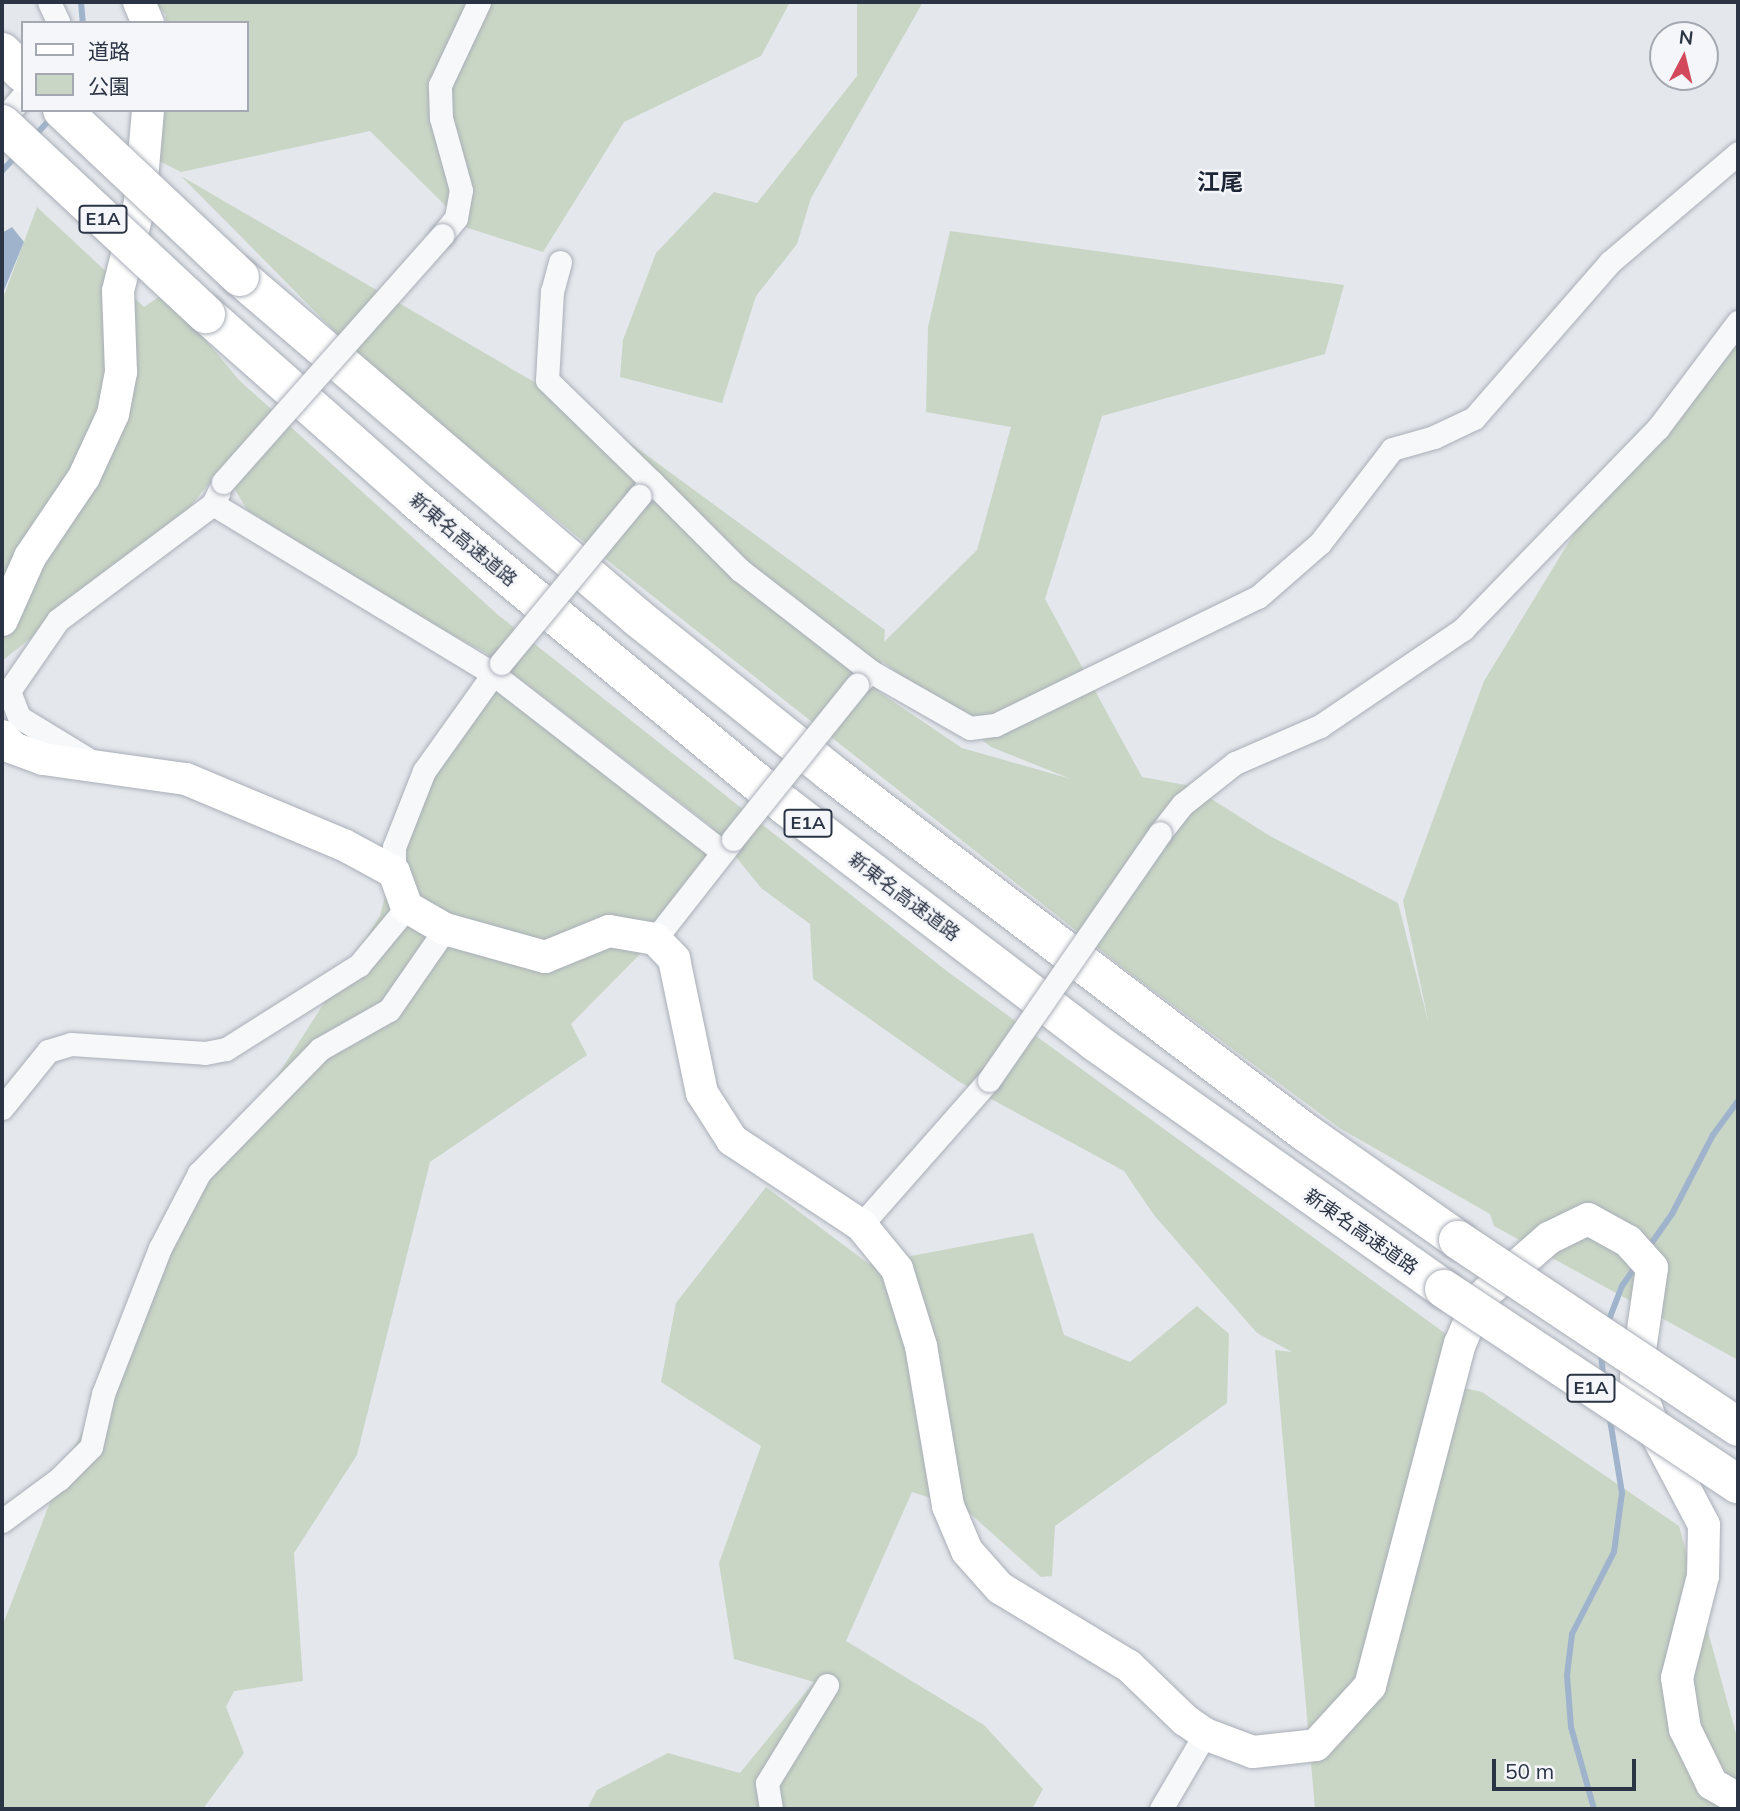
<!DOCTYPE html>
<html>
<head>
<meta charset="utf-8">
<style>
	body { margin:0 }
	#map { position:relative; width:1740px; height:1811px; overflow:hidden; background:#e4e7ec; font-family:Mulish,"Noto Sans JP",sans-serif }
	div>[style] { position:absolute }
	.green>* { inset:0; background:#c9d6c5 }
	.water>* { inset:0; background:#9fb4cc }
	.stream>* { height:6px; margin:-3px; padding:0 3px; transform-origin:3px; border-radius:3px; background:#9fb4cc }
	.roads { filter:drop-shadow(0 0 2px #a9aeb7) drop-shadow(0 0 2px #a9aeb7) }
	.street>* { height:23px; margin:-11.5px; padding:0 11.5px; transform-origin:11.5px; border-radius:11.5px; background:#f7f8fa }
	.secondary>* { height:32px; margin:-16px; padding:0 16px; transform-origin:16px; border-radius:16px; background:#fff }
	.highway>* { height:38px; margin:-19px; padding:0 19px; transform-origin:19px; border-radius:19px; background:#fff }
	.bridges { filter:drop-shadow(0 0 2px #a9aeb7) drop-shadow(0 0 2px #a9aeb7) }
	.street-bridge>* { height:23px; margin:-11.5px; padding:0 11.5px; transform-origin:11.5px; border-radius:11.5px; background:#f7f8fa }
	.highway-bridge>* { height:38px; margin:-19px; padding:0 19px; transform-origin:19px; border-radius:19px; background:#fff }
	span { translate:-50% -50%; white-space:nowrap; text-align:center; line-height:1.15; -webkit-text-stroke:5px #f4f6f9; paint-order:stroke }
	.shield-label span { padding:2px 5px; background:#f4f6f9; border:2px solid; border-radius:5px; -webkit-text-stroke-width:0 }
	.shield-label { font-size:18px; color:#2b3445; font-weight:700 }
	.street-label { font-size:19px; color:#2b3445 }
	.quarter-label { font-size:23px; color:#1d2536; font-weight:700 }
	.frame { position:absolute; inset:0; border:4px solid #2b3445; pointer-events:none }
	.legend { position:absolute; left:21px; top:21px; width:228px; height:91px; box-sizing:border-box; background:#f4f6f9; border:2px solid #a4a8b1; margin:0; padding:9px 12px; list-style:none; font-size:21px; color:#2b3445 }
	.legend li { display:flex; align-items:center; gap:14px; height:35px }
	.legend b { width:35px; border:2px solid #a4a8b1 }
	.north { position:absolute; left:1649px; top:21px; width:70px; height:70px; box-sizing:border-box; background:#f4f6f9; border:2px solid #a4a8b1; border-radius:50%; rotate:7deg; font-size:19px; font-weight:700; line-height:28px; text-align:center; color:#2b3445 }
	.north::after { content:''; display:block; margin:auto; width:24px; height:32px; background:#d1495b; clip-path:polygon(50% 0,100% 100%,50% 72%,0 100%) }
	.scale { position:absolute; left:1492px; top:1759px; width:144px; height:32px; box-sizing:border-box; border:4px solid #2b3445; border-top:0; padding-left:9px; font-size:21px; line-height:24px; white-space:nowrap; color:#2b3445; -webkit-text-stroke:5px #f4f6f9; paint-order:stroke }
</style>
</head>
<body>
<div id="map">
	<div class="green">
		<i style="clip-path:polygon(154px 2px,790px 2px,761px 56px,624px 122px,543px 252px,468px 228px,370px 131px,181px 172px,151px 157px,156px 110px,247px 110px,247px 23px,165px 23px,166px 15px)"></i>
		<i style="clip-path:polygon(857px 2px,923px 2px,811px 198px,797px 244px,756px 296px,722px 403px,620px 377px,623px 340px,656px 253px,714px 192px,757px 203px,857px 76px)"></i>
		<i style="clip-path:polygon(evenodd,181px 176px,596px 418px,885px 630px,884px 642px,977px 550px,1011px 427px,926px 412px,928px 327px,950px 231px,1344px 285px,1325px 354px,1102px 416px,1045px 599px,1142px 777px,1191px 786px,1270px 836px,1398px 903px,1429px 1025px,1403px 901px,1484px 681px,1600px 491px,1738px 326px,1738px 1360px,1494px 1226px,1490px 1214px,1341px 1129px,1131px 974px,578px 537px,365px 362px,181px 176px,882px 661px,991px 747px,1071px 779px,962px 748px,879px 692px,882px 661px)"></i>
		<i style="clip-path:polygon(37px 207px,144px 307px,166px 292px,239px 380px,497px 614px,948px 972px,1446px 1334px,1441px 1383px,1482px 1392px,1679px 1526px,1738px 1741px,1738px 1809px,1315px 1809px,1275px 1350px,1292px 1352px,1257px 1333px,1154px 1215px,1124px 1171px,958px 1081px,813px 979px,810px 924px,761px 888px,711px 826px,486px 653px,397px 606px,247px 510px,222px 467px,182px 517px,2px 661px,2px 301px)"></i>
		<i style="clip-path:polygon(490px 681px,723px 852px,655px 939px,571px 1024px,587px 1055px,430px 1162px,357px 1455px,294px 1553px,303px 1681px,234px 1691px,226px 1707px,244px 1753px,203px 1809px,2px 1809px,2px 1627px,59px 1479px,186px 1218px,380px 916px,399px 841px)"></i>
		<i style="clip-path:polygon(766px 1187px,869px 1264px,1033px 1233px,1064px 1335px,1130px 1362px,1197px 1306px,1229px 1334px,1227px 1403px,1055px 1526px,1052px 1576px,1041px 1577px,965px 1509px,912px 1492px,846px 1641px,984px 1725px,1043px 1789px,1032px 1809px,587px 1809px,597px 1790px,668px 1753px,740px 1773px,814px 1682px,734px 1659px,719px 1563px,761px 1446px,661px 1382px,676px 1303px)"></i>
	</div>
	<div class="water">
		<i style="clip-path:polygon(12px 227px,24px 242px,2px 295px,2px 233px)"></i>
	</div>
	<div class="stream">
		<i style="left:81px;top:2px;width:21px;rotate:85deg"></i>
		<i style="left:33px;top:138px;width:27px;rotate:-48deg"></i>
		<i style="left:2px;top:171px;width:21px;rotate:-47deg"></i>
		<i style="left:1648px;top:1248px;width:42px;rotate:-54.8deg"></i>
		<i style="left:1672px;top:1214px;width:89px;rotate:-62.6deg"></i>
		<i style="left:1713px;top:1135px;width:42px;rotate:-53.7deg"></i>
		<i style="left:1607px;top:1325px;width:42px;rotate:-69deg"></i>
		<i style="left:1622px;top:1286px;width:24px;rotate:-55deg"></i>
		<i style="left:1601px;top:1352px;width:24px;rotate:85deg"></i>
		<i style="left:1594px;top:1809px;width:85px;rotate:-105.7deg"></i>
		<i style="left:1571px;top:1727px;width:52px;rotate:-94.4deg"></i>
		<i style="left:1567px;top:1675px;width:41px;rotate:-83deg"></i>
		<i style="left:1572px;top:1634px;width:92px;rotate:-62.9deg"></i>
		<i style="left:1614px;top:1552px;width:60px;rotate:-82.3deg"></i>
		<i style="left:1622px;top:1493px;width:80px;rotate:-99.3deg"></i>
	</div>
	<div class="roads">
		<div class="street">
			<i style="left:49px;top:2px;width:23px;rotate:65deg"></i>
			<i style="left:2px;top:120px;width:32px;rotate:-49deg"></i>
			<i style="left:442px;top:235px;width:22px;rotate:-51deg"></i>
			<i style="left:456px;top:218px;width:28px;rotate:-80deg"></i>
			<i style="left:461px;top:190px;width:75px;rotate:-105.5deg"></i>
			<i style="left:441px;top:118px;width:33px;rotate:-92deg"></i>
			<i style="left:440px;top:85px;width:92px;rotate:-64.8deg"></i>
			<i style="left:560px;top:262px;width:30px;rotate:105deg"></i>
			<i style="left:552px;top:291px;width:89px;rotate:93.2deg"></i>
			<i style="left:547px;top:380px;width:146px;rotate:44.2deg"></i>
			<i style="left:639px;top:496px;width:19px;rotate:-47deg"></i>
			<i style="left:652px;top:482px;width:124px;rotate:45deg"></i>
			<i style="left:740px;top:570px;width:165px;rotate:37.8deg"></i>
			<i style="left:870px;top:671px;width:12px;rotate:132deg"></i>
			<i style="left:213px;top:504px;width:326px;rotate:31.2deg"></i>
			<i style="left:492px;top:673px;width:292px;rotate:37.8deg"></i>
			<i style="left:870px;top:671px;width:115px;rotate:29.7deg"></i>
			<i style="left:970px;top:728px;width:25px;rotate:-7deg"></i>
			<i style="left:995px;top:725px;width:292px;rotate:-26deg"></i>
			<i style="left:1258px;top:597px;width:82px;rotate:-41.1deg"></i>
			<i style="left:1320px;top:543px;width:118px;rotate:-52.5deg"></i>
			<i style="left:1392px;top:449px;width:44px;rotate:-15.9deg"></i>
			<i style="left:1434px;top:437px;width:44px;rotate:-25.4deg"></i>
			<i style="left:1474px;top:418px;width:207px;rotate:-48.9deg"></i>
			<i style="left:1610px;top:262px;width:168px;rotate:-40.4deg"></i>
			<i style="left:91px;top:761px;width:84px;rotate:-148.6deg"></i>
			<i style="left:19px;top:717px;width:28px;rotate:-111deg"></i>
			<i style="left:9px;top:691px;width:86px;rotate:-55.4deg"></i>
			<i style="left:58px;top:620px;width:194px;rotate:-36.8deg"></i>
			<i style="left:213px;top:504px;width:14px;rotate:-65deg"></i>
			<i style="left:1160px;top:833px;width:37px;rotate:-52deg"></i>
			<i style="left:1183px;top:804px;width:66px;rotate:-38.3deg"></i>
			<i style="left:1235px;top:763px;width:93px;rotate:-23.5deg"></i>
			<i style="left:1320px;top:726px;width:173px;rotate:-34.1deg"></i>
			<i style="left:1463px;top:629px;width:280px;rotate:-45.9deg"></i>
			<i style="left:1658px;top:428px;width:133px;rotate:-53deg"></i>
			<i style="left:394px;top:872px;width:25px;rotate:-90deg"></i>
			<i style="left:394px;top:847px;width:82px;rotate:-68.5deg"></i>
			<i style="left:424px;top:771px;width:133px;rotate:-54.5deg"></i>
			<i style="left:655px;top:939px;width:123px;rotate:-51.9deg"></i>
			<i style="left:2px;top:1108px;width:73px;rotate:-51.1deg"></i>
			<i style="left:48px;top:1051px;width:24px;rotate:-17deg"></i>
			<i style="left:71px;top:1044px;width:134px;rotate:3.8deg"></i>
			<i style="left:205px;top:1053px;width:21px;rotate:-11deg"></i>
			<i style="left:226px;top:1049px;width:157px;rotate:-32.3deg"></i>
			<i style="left:359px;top:965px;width:75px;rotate:-50.4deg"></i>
			<i style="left:861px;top:1225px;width:193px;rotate:-48.6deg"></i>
			<i style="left:2px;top:1521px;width:71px;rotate:-36.4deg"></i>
			<i style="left:59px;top:1479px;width:45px;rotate:-45deg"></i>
			<i style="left:91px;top:1447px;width:54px;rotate:-77.2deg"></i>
			<i style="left:103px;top:1394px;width:157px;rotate:-68.7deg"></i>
			<i style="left:160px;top:1248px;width:85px;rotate:-62.5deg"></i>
			<i style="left:199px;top:1173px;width:173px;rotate:-45.7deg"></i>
			<i style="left:320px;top:1049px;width:79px;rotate:-29.5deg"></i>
			<i style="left:389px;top:1010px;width:98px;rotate:-55.3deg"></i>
			<i style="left:771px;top:1809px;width:26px;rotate:-99deg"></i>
			<i style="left:767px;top:1783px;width:115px;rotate:-58.5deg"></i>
			<i style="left:1161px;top:1809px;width:87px;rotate:-59.6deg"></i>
		</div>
		<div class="secondary">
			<i style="left:139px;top:2px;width:23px;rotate:67deg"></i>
			<i style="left:2px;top:620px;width:69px;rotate:-66deg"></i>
			<i style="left:30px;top:557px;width:97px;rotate:-56deg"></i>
			<i style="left:84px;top:477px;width:69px;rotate:-65.3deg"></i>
			<i style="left:113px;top:414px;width:43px;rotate:-79.2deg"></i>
			<i style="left:121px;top:372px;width:81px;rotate:-92.1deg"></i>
			<i style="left:118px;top:291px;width:92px;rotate:-76.1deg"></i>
			<i style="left:140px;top:202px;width:92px;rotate:-85deg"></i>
			<i style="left:2px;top:736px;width:16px;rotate:47deg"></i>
			<i style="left:13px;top:748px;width:32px;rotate:20deg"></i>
			<i style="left:43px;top:759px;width:144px;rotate:8deg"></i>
			<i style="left:186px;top:779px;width:171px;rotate:22.7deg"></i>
			<i style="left:344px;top:845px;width:57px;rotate:28.4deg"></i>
			<i style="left:394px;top:872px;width:37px;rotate:70deg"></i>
			<i style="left:407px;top:907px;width:44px;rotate:30.1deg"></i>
			<i style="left:445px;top:929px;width:104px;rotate:15.6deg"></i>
			<i style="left:545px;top:957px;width:69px;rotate:-22.1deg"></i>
			<i style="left:609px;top:931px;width:47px;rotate:9.9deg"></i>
			<i style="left:655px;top:939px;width:28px;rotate:46deg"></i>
			<i style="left:674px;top:959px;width:137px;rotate:78.2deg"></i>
			<i style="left:702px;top:1093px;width:56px;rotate:57.4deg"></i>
			<i style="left:732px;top:1140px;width:154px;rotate:33.4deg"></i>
			<i style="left:861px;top:1225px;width:57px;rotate:50.7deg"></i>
			<i style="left:897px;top:1269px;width:81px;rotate:72.7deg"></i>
			<i style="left:921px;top:1346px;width:162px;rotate:80.4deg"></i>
			<i style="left:948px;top:1506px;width:49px;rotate:67.1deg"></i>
			<i style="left:967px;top:1551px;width:50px;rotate:48.3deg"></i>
			<i style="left:1000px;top:1588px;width:151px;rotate:31.2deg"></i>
			<i style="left:1129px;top:1666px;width:78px;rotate:44deg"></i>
			<i style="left:1185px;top:1720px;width:24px;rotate:35deg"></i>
			<i style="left:1205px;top:1734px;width:51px;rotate:20.6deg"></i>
			<i style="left:1253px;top:1752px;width:63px;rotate:-6.3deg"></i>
			<i style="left:1316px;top:1745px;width:80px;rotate:-47.5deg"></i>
			<i style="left:1370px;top:1686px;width:354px;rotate:-75.3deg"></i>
			<i style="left:1460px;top:1344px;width:49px;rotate:-67.1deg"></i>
			<i style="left:1479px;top:1299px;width:93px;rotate:-41.1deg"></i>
			<i style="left:1549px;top:1238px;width:43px;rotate:-26deg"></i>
			<i style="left:1588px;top:1219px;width:46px;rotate:28.8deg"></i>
			<i style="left:1628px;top:1241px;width:36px;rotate:48deg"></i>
			<i style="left:1652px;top:1268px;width:111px;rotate:98.3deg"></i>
			<i style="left:1636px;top:1378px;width:57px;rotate:70.6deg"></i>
			<i style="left:1655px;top:1432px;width:105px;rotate:62.2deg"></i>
			<i style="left:1704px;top:1525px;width:51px;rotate:91.1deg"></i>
			<i style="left:1703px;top:1576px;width:105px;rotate:104.3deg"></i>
			<i style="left:1677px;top:1678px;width:52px;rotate:81.1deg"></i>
			<i style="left:1685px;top:1729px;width:61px;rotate:63.9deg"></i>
			<i style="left:1712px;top:1784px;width:30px;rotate:30deg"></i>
		</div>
		<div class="highway">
			<i style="left:2px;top:52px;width:30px;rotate:45deg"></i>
			<i style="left:240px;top:277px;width:524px;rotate:40.59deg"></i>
			<i style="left:638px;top:618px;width:246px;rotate:38.7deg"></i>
			<i style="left:830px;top:772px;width:597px;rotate:37.18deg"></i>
			<i style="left:1306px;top:1133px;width:186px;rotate:35.1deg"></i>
			<i style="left:206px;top:314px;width:282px;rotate:41.5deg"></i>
			<i style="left:417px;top:501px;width:480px;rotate:39.6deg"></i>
			<i style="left:787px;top:807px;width:387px;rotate:37.3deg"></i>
			<i style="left:1095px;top:1042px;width:428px;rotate:35.3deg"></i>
		</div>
	</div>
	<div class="bridges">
		<div class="street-bridge">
			<i style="left:223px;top:482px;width:330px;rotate:-48.4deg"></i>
			<i style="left:501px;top:663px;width:217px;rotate:-50.4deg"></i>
			<i style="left:733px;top:839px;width:198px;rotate:-51.2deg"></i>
			<i style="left:989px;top:1080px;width:300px;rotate:-55.3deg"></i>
		</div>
		<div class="highway-bridge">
			<i style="left:62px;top:110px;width:244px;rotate:43.2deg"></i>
			<i style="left:2px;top:124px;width:279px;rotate:43deg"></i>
			<i style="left:1458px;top:1240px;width:337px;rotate:33.7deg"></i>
			<i style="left:1444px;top:1289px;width:353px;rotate:33.6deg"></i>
		</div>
	</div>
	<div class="shield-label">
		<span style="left:103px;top:219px">E1A</span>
		<span style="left:808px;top:823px">E1A</span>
		<span style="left:1591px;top:1388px">E1A</span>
	</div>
	<div class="street-label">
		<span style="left:463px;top:540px;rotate:40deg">新東名高速道路</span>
		<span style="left:904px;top:897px;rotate:37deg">新東名高速道路</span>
		<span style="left:1361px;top:1232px;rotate:35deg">新東名高速道路</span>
	</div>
	<div class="quarter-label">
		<span style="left:1220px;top:182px">江尾</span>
	</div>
	<div class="frame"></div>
	<ul class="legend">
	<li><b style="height:9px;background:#fff"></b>道路</li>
	<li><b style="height:19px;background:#c9d6c5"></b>公園</li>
	</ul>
	<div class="north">N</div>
	<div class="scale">50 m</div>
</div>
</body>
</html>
